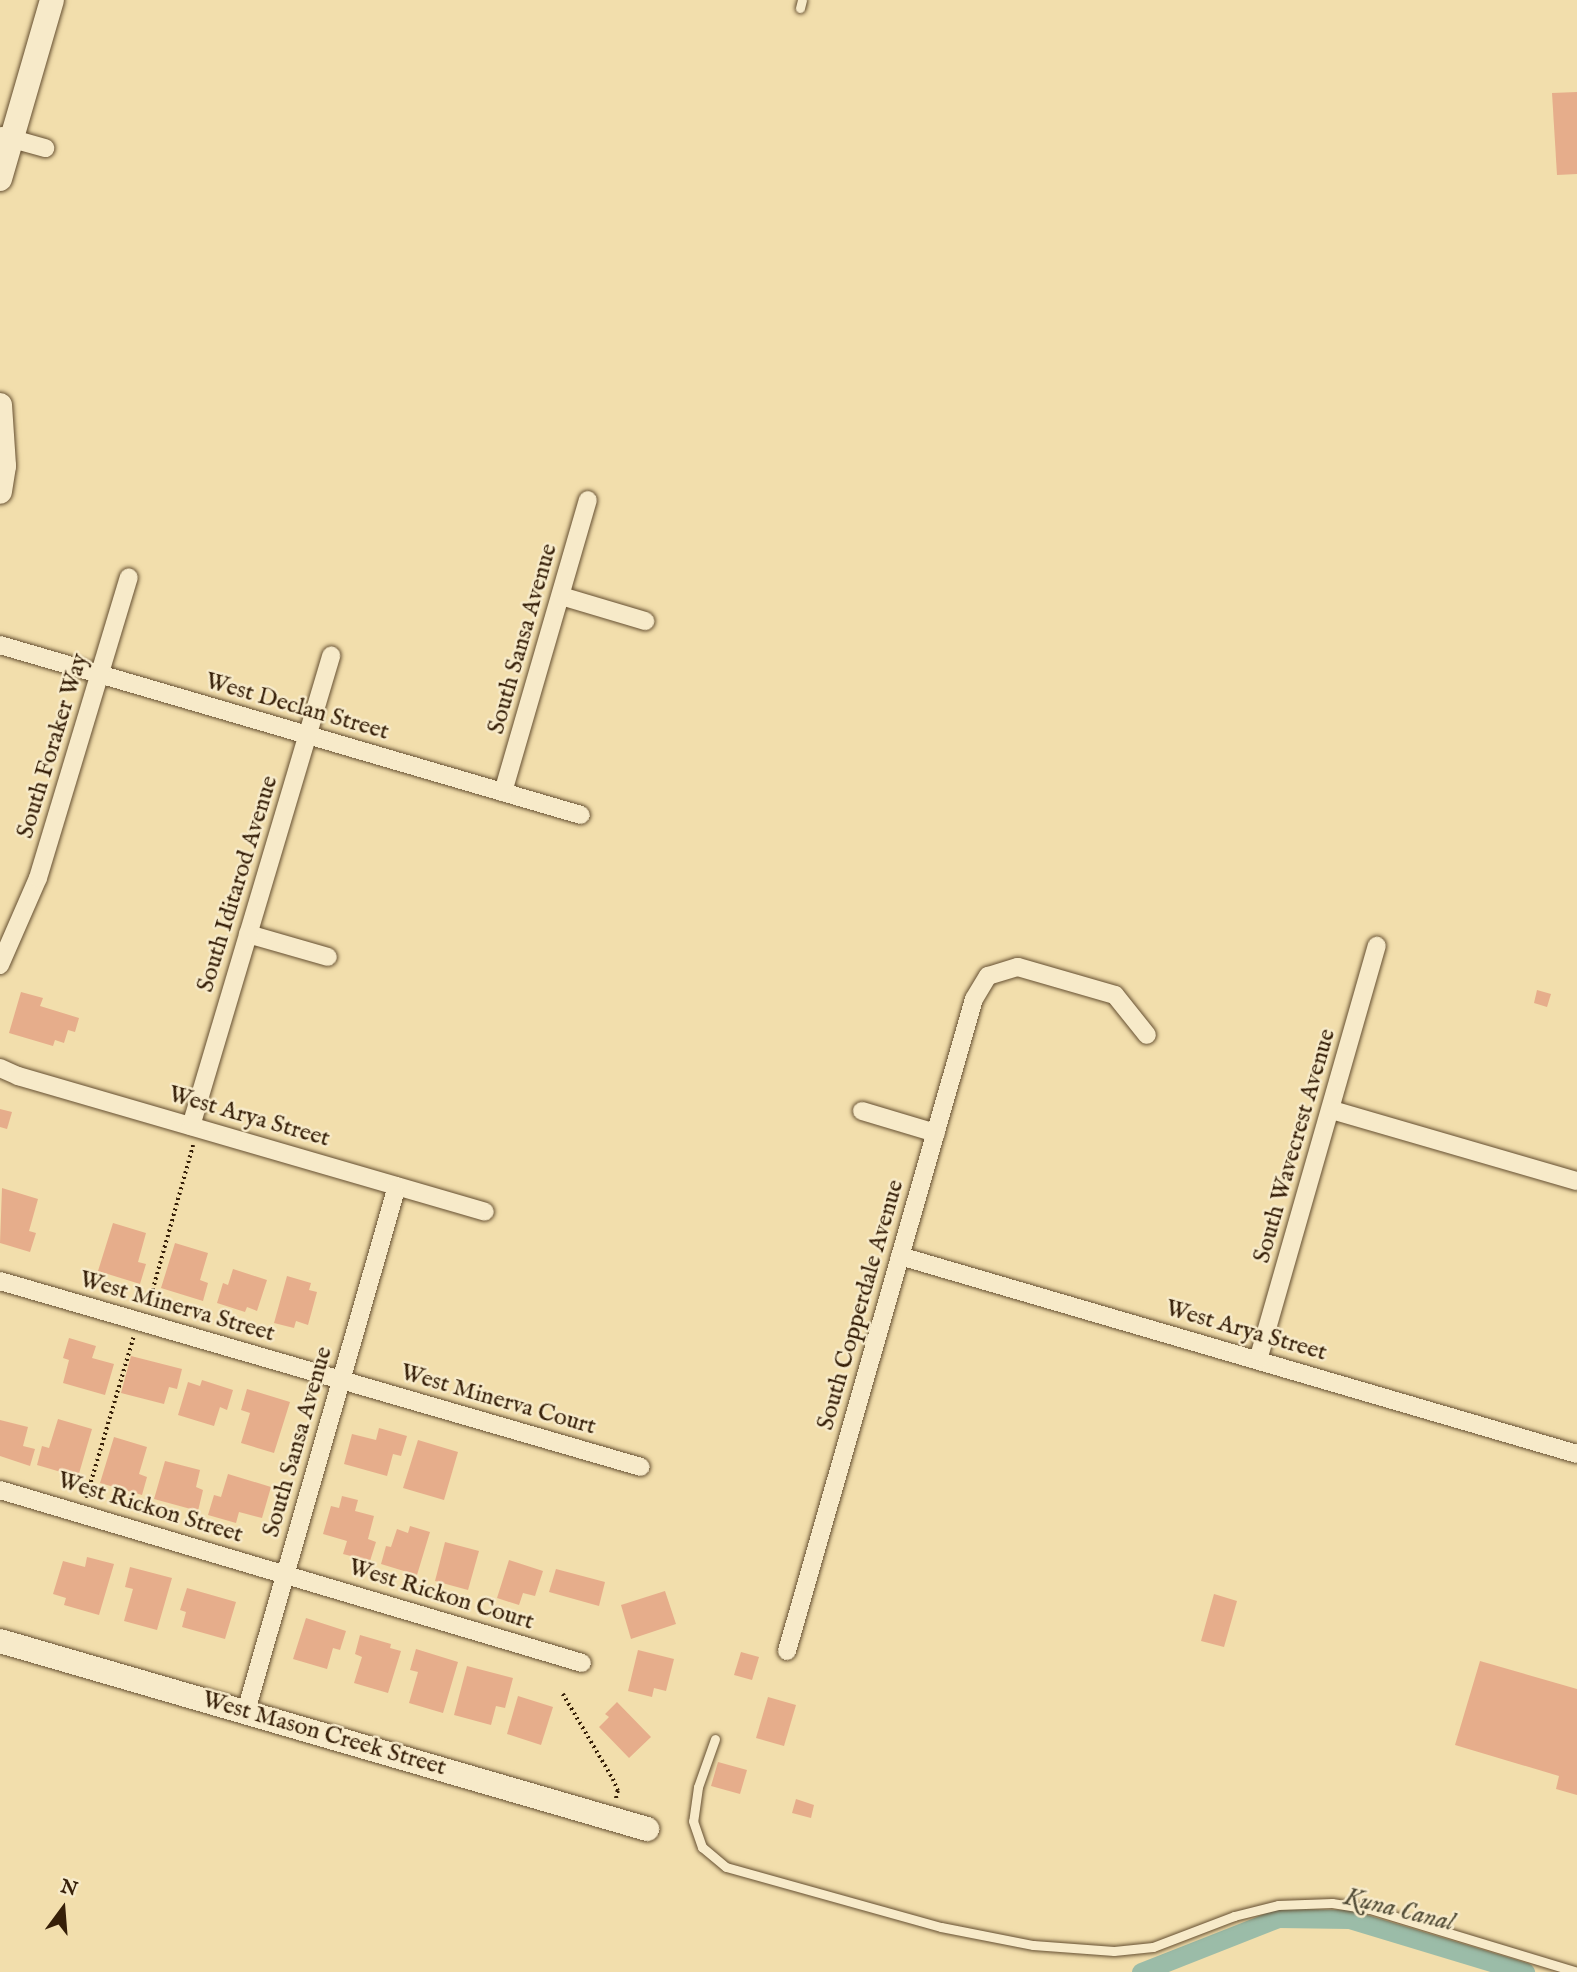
<!DOCTYPE html>
<html>
<head>
<meta charset="utf-8">
<style>
	body { margin:0 }
	#map { position:relative; width:1577px; height:1972px; overflow:hidden; background:#f2deac; font-family:"IM FELL English",serif }
	div>[style] { position:absolute }
	.canal>* { height:19px; margin:-9.5px; padding:0 9.5px; transform-origin:9.5px; border-radius:9.5px; background:#9bbca8 }
	.building>* { inset:0; background:#e6ad8b }
	.path>* { height:3.5px; margin-top:-1.75px; transform-origin:0; background:repeating-linear-gradient(90deg,#361f08 0 2px,transparent 0 5.5px) }
	.roads { filter:drop-shadow(0 0 2px #654f31) drop-shadow(0 0 2px #654f31) }
	.lane>* { height:9px; margin:-4.5px; padding:0 4.5px; transform-origin:4.5px; border-radius:4.5px; background:#f7eac9 }
	.street>* { height:18px; margin:-9px; padding:0 9px; transform-origin:9px; border-radius:9px; background:#f7eac9 }
	.secondary>* { height:24px; margin:-12px; padding:0 12px; transform-origin:12px; border-radius:12px; background:#f7eac9 }
	span { translate:-50% -50%; white-space:nowrap; text-align:center; line-height:1.15; -webkit-text-stroke:5px #f7eac9; paint-order:stroke }
	.street-label { font-size:24px; color:#361f08 }
	.water-label { font-size:26px; color:#544e38; font-style:italic }
	.north { position:absolute; left:28px; top:1874px; width:70px; height:70px; -webkit-text-stroke:5px #f7eac9; paint-order:stroke; rotate:16deg; font-size:19px; font-weight:700; line-height:28px; text-align:center; color:#361f08 }
	.north::after { content:''; display:block; margin:auto; width:24px; height:32px; background:#361f08; clip-path:polygon(50% 0,100% 100%,50% 72%,0 100%) }
</style>
</head>
<body>
<div id="map">
	<div class="canal">
		<i style="left:1141px;top:1972px;width:147px;rotate:-21.5deg"></i>
		<i style="left:1278px;top:1918px;width:71px;rotate:0.8deg"></i>
		<i style="left:1349px;top:1919px;width:184px;rotate:16.8deg"></i>
	</div>
	<div class="building">
		<i style="clip-path:polygon(1577px 92px,1577px 174px,1557px 175px,1552px 93px)"></i>
		<i style="clip-path:polygon(1537px 990px,1551px 994px,1547px 1007px,1534px 1003px)"></i>
		<i style="clip-path:polygon(21px 992px,43px 998px,40px 1006px,79px 1018px,75px 1032px,68px 1030px,64px 1043px,55px 1040px,53px 1046px,9px 1033px)"></i>
		<i style="clip-path:polygon(0 1109px,12px 1112px,7px 1129px,0 1127px)"></i>
		<i style="clip-path:polygon(2px 1188px,38px 1199px,29px 1231px,36px 1233px,30px 1252px,0 1243px)"></i>
		<i style="clip-path:polygon(113px 1223px,146px 1233px,138px 1262px,146px 1264px,140px 1284px,98px 1271px)"></i>
		<i style="clip-path:polygon(175px 1243px,208px 1253px,200px 1280px,208px 1283px,203px 1301px,161px 1288px)"></i>
		<i style="clip-path:polygon(233px 1269px,267px 1280px,257px 1311px,247px 1307px,245px 1312px,217px 1303px,223px 1283px,228px 1285px)"></i>
		<i style="clip-path:polygon(287px 1276px,311px 1283px,309px 1290px,317px 1292px,308px 1325px,296px 1321px,294px 1328px,274px 1323px)"></i>
		<i style="clip-path:polygon(69px 1338px,96px 1346px,92px 1358px,114px 1364px,105px 1395px,63px 1383px,69px 1360px,63px 1358px)"></i>
		<i style="clip-path:polygon(131px 1356px,182px 1369px,177px 1389px,169px 1387px,164px 1404px,121px 1393px)"></i>
		<i style="clip-path:polygon(202px 1380px,233px 1390px,227px 1410px,220px 1407px,214px 1426px,178px 1415px,188px 1382px,200px 1386px)"></i>
		<i style="clip-path:polygon(247px 1389px,290px 1402px,274px 1453px,241px 1443px,250px 1413px,241px 1410px)"></i>
		<i style="clip-path:polygon(58px 1419px,92px 1429px,78px 1477px,37px 1465px,42px 1446px,49px 1448px)"></i>
		<i style="clip-path:polygon(0 1420px,28px 1427px,23px 1446px,35px 1449px,30px 1466px,0 1456px)"></i>
		<i style="clip-path:polygon(379px 1428px,407px 1436px,401px 1456px,393px 1454px,387px 1476px,344px 1464px,352px 1434px,376px 1440px)"></i>
		<i style="clip-path:polygon(114px 1437px,147px 1447px,139px 1474px,147px 1477px,142px 1495px,100px 1483px)"></i>
		<i style="clip-path:polygon(418px 1440px,458px 1452px,444px 1500px,403px 1488px)"></i>
		<i style="clip-path:polygon(165px 1461px,200px 1470px,196px 1487px,203px 1490px,198px 1511px,154px 1499px)"></i>
		<i style="clip-path:polygon(228px 1474px,271px 1487px,262px 1518px,239px 1512px,236px 1523px,208px 1515px,214px 1495px,221px 1497px)"></i>
		<i style="clip-path:polygon(342px 1496px,358px 1500px,355px 1511px,374px 1516px,368px 1539px,376px 1542px,370px 1561px,343px 1554px,347px 1541px,323px 1534px,331px 1506px,339px 1508px)"></i>
		<i style="clip-path:polygon(410px 1526px,430px 1532px,417px 1575px,381px 1564px,386px 1546px,391px 1547px,397px 1529px,408px 1533px)"></i>
		<i style="clip-path:polygon(445px 1542px,479px 1551px,468px 1590px,435px 1581px)"></i>
		<i style="clip-path:polygon(87px 1557px,114px 1564px,99px 1615px,64px 1605px,66px 1598px,53px 1594px,63px 1561px,85px 1567px)"></i>
		<i style="clip-path:polygon(509px 1560px,543px 1571px,535px 1596px,523px 1593px,519px 1605px,497px 1598px)"></i>
		<i style="clip-path:polygon(130px 1567px,172px 1578px,157px 1630px,124px 1621px,133px 1589px,125px 1587px)"></i>
		<i style="clip-path:polygon(556px 1569px,605px 1582px,599px 1606px,549px 1592px)"></i>
		<i style="clip-path:polygon(187px 1588px,236px 1602px,225px 1639px,182px 1627px,186px 1612px,180px 1610px)"></i>
		<i style="clip-path:polygon(665px 1591px,676px 1624px,631px 1639px,621px 1605px)"></i>
		<i style="clip-path:polygon(1214px 1594px,1237px 1601px,1224px 1647px,1201px 1641px)"></i>
		<i style="clip-path:polygon(306px 1618px,346px 1631px,340px 1650px,333px 1648px,327px 1669px,293px 1659px)"></i>
		<i style="clip-path:polygon(360px 1635px,391px 1644px,390px 1648px,401px 1651px,388px 1693px,354px 1683px,362px 1657px,355px 1654px)"></i>
		<i style="clip-path:polygon(416px 1649px,458px 1662px,443px 1713px,409px 1703px,418px 1672px,410px 1670px)"></i>
		<i style="clip-path:polygon(638px 1650px,674px 1659px,666px 1691px,654px 1688px,652px 1697px,628px 1691px)"></i>
		<i style="clip-path:polygon(741px 1652px,759px 1657px,752px 1680px,734px 1675px)"></i>
		<i style="clip-path:polygon(1480px 1661px,1577px 1689px,1577px 1795px,1556px 1789px,1559px 1776px,1455px 1745px)"></i>
		<i style="clip-path:polygon(467px 1666px,513px 1678px,505px 1708px,496px 1706px,491px 1725px,454px 1715px)"></i>
		<i style="clip-path:polygon(518px 1696px,553px 1707px,541px 1745px,507px 1734px)"></i>
		<i style="clip-path:polygon(768px 1697px,796px 1705px,784px 1746px,756px 1738px)"></i>
		<i style="clip-path:polygon(617px 1702px,651px 1737px,629px 1758px,599px 1727px,609px 1717px,605px 1714px)"></i>
		<i style="clip-path:polygon(718px 1762px,747px 1770px,740px 1794px,711px 1786px)"></i>
		<i style="clip-path:polygon(796px 1799px,814px 1805px,811px 1818px,792px 1813px)"></i>
	</div>
	<div class="path">
		<i style="left:148px;top:1306px;width:167px;rotate:-74.4deg"></i>
		<i style="left:86px;top:1498px;width:167px;rotate:-73.6deg"></i>
		<i style="left:563px;top:1694px;width:99px;rotate:59.5deg"></i>
		<i style="left:613px;top:1779px;width:13px;rotate:67deg"></i>
		<i style="left:618px;top:1791px;width:9px;rotate:103deg"></i>
	</div>
	<div class="roads">
		<div class="lane">
			<i style="left:800px;top:8px;width:8px;rotate:-76deg"></i>
			<i style="left:715px;top:1739px;width:51px;rotate:109.5deg"></i>
			<i style="left:698px;top:1787px;width:34px;rotate:98deg"></i>
			<i style="left:693px;top:1821px;width:28px;rotate:71deg"></i>
			<i style="left:702px;top:1847px;width:31px;rotate:40deg"></i>
			<i style="left:726px;top:1867px;width:223px;rotate:15.6deg"></i>
			<i style="left:941px;top:1927px;width:94px;rotate:11.1deg"></i>
			<i style="left:1033px;top:1945px;width:81px;rotate:4.2deg"></i>
			<i style="left:1114px;top:1951px;width:39px;rotate:-6deg"></i>
			<i style="left:1153px;top:1947px;width:87px;rotate:-20.9deg"></i>
			<i style="left:1234px;top:1916px;width:45px;rotate:-14deg"></i>
			<i style="left:1278px;top:1905px;width:54px;rotate:-2.1deg"></i>
			<i style="left:1332px;top:1903px;width:38px;rotate:9deg"></i>
			<i style="left:1370px;top:1909px;width:216px;rotate:16.9deg"></i>
		</div>
		<div class="street">
			<i style="left:2px;top:136px;width:45px;rotate:15.6deg"></i>
			<i style="left:561px;top:596px;width:88px;rotate:16.6deg"></i>
			<i style="left:0;top:645px;width:605px;rotate:16.31deg"></i>
			<i style="left:503px;top:792px;width:304px;rotate:-73.8deg"></i>
			<i style="left:248px;top:934px;width:83px;rotate:16deg"></i>
			<i style="left:0;top:965px;width:95px;rotate:-66.4deg"></i>
			<i style="left:38px;top:878px;width:314px;rotate:-73.2deg"></i>
			<i style="left:0;top:1068px;width:20px;rotate:24deg"></i>
			<i style="left:18px;top:1076px;width:486px;rotate:16.2deg"></i>
			<i style="left:1332px;top:1110px;width:255px;rotate:16.2deg"></i>
			<i style="left:862px;top:1111px;width:77px;rotate:16.6deg"></i>
			<i style="left:191px;top:1126px;width:491px;rotate:-73.4deg"></i>
			<i style="left:900px;top:1256px;width:705px;rotate:16.3deg"></i>
			<i style="left:0;top:1281px;width:667px;rotate:16.18deg"></i>
			<i style="left:1258px;top:1360px;width:431px;rotate:-74deg"></i>
			<i style="left:0;top:1490px;width:607px;rotate:16.55deg"></i>
			<i style="left:787px;top:1651px;width:678px;rotate:-74deg"></i>
			<i style="left:974px;top:999px;width:27px;rotate:-59deg"></i>
			<i style="left:988px;top:976px;width:31px;rotate:-17deg"></i>
			<i style="left:1018px;top:967px;width:101px;rotate:16.1deg"></i>
			<i style="left:1115px;top:995px;width:51px;rotate:51.3deg"></i>
			<i style="left:246px;top:1711px;width:546px;rotate:-73.95deg"></i>
		</div>
		<div class="secondary">
			<i style="left:0;top:179px;width:186px;rotate:-73.8deg"></i>
			<i style="left:0;top:405px;width:61px;rotate:86.2deg"></i>
			<i style="left:4px;top:466px;width:26px;rotate:99deg"></i>
			<i style="left:0;top:1641px;width:674px;rotate:16.2deg"></i>
		</div>
	</div>
	<div class="street-label">
		<span style="left:523px;top:639px;rotate:-74deg">South Sansa Avenue</span>
		<span style="left:297px;top:707px;rotate:16deg">West Declan Street</span>
		<span style="left:53px;top:746px;rotate:-73deg">South Foraker Way</span>
		<span style="left:238px;top:884px;rotate:-73deg">South Iditarod Avenue</span>
		<span style="left:249px;top:1117px;rotate:16deg">West Arya Street</span>
		<span style="left:1295px;top:1146px;rotate:-74deg">South Wavecrest Avenue</span>
		<span style="left:861px;top:1305px;rotate:-74deg">South Copperdale Avenue</span>
		<span style="left:177px;top:1307px;rotate:16deg">West Minerva Street</span>
		<span style="left:1246px;top:1331px;rotate:16deg">West Arya Street</span>
		<span style="left:498px;top:1400px;rotate:16deg">West Minerva Court</span>
		<span style="left:298px;top:1442px;rotate:-74deg">South Sansa Avenue</span>
		<span style="left:150px;top:1508px;rotate:17deg">West Rickon Street</span>
		<span style="left:441px;top:1595px;rotate:17deg">West Rickon Court</span>
		<span style="left:324px;top:1734px;rotate:16deg">West Mason Creek Street</span>
	</div>
	<div class="water-label">
		<span style="left:1399px;top:1910px;rotate:14deg">Kuna Canal</span>
	</div>
	<div class="north">N</div>
</div>
</body>
</html>
